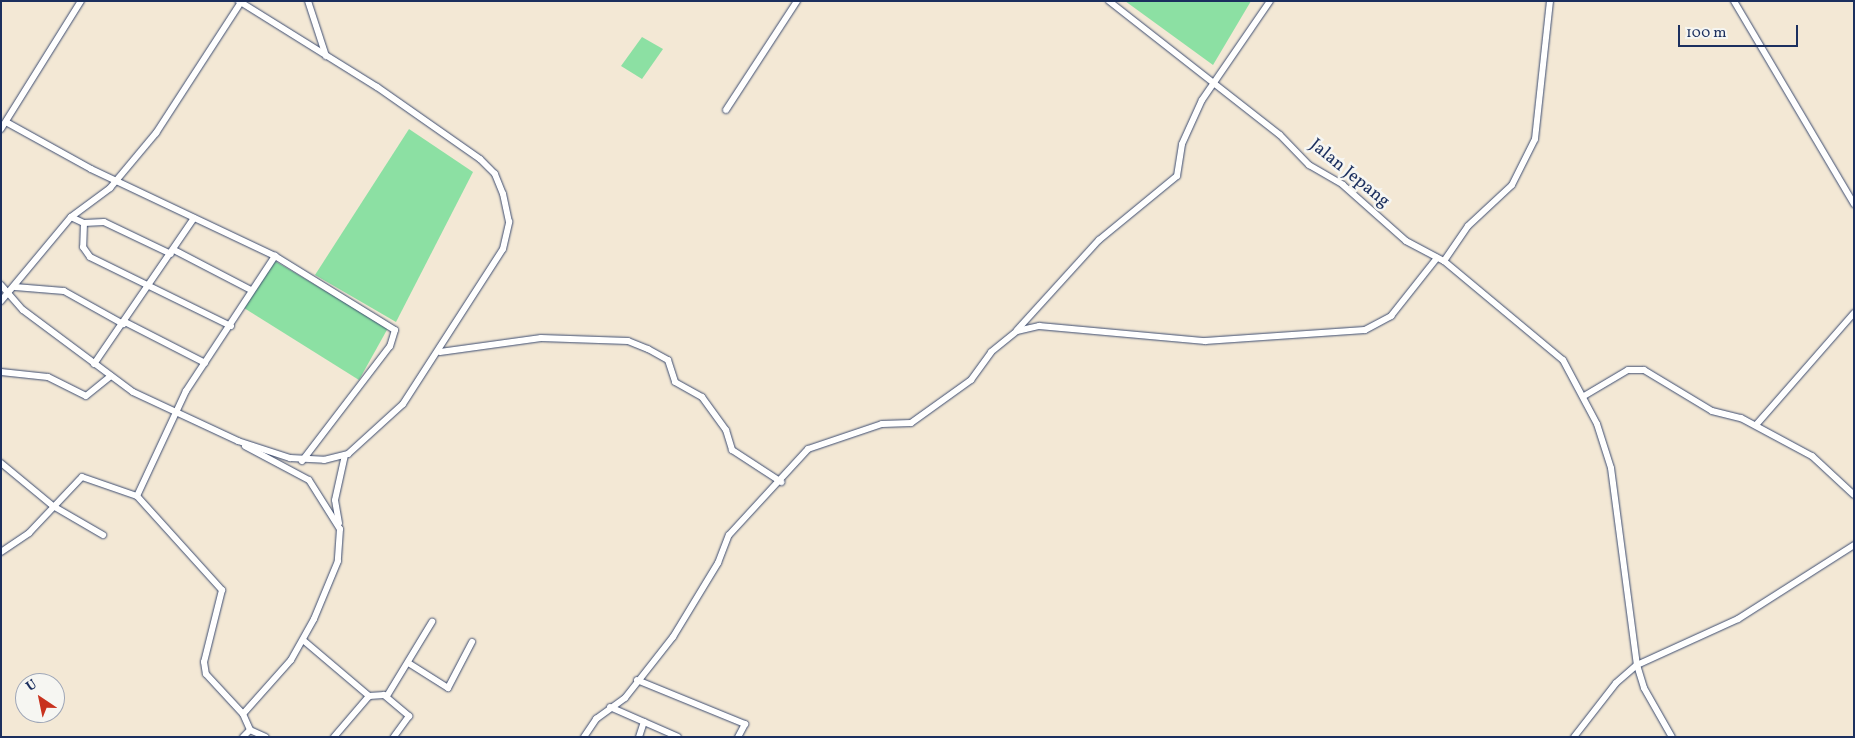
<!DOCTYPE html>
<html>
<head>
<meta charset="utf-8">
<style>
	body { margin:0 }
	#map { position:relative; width:1855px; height:738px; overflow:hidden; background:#f3e8d5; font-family:Vollkorn,serif }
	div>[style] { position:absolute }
	.green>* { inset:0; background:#8ce0a3 }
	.roads { filter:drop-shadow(0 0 1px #3b4b70) drop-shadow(0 0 1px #3b4b70) }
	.street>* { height:6px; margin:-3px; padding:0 3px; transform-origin:3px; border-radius:3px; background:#fff }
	span { translate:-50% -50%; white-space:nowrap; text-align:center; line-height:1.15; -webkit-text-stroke:5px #f6f6f2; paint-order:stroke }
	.street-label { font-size:18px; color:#1b2f5e }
	.frame { position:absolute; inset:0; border:2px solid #1b2f5e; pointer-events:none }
	.north { position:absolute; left:15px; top:673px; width:50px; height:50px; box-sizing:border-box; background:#f6f6f2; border:1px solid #9ea6b7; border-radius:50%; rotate:326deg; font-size:14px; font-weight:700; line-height:20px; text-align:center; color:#1b2f5e }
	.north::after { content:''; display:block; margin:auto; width:18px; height:22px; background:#c8321e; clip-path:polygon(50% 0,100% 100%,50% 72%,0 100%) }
	.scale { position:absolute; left:1678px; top:25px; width:120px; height:22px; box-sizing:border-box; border:2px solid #1b2f5e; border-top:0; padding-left:6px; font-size:15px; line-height:18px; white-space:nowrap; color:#1b2f5e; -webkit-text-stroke:4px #f6f6f2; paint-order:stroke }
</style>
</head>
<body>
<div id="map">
	<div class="green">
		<i style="clip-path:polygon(1125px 1px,1251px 1px,1213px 65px)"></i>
		<i style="clip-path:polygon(642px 37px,663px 49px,642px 79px,621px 66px)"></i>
		<i style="clip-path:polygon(409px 129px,473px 172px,396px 322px,315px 275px)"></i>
		<i style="clip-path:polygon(275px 261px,388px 328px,359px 380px,244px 308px)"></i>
	</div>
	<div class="roads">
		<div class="street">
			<i style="left:308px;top:1px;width:58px;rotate:71.9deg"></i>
			<i style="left:1109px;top:1px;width:217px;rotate:38.1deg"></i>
			<i style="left:1280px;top:135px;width:42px;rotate:46deg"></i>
			<i style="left:1309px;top:165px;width:39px;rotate:30deg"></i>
			<i style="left:1343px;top:185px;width:84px;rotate:41.6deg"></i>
			<i style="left:1406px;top:241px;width:43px;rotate:27.8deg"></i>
			<i style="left:1444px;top:261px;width:155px;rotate:39.8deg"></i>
			<i style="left:1563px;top:360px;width:72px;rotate:62deg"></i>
			<i style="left:1597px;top:424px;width:46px;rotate:72.3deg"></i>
			<i style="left:1611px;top:468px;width:199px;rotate:82.5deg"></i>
			<i style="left:1637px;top:665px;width:24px;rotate:73deg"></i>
			<i style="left:1644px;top:688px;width:56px;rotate:60.3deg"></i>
			<i style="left:1734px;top:1px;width:236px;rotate:59.4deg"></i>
			<i style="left:726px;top:110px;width:130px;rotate:-56.9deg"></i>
			<i style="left:6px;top:122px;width:97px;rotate:28.9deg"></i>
			<i style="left:91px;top:169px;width:204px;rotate:25.3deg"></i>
			<i style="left:275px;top:256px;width:141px;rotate:31.7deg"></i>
			<i style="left:395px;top:330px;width:17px;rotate:107deg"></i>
			<i style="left:390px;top:346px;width:145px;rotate:127.4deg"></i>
			<i style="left:1px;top:129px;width:151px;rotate:-58deg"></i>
			<i style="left:71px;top:217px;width:14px;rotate:25deg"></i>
			<i style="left:84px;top:223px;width:24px;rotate:92deg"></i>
			<i style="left:83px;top:247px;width:12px;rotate:55deg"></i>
			<i style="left:90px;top:257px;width:157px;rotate:26.1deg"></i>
			<i style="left:84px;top:223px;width:20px;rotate:-3deg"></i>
			<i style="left:104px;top:222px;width:74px;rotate:25.5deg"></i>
			<i style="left:174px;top:250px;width:87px;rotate:27.5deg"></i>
			<i style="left:1444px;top:261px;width:42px;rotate:-55.6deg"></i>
			<i style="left:1468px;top:226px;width:60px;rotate:-43deg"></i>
			<i style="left:1512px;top:185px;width:51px;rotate:-63.4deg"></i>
			<i style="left:1535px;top:139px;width:139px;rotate:-83.8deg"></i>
			<i style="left:1px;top:285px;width:33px;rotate:49deg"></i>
			<i style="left:23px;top:310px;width:137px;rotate:36.7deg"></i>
			<i style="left:133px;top:392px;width:116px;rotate:25deg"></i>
			<i style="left:238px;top:441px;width:55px;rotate:18.1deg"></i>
			<i style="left:290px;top:458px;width:34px;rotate:3deg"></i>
			<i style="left:324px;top:460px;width:25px;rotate:-14deg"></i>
			<i style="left:348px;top:454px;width:74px;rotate:-42.3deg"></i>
			<i style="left:403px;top:404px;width:184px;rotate:-57.2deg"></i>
			<i style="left:503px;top:249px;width:28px;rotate:-77deg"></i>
			<i style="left:509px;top:222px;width:29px;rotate:-102deg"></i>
			<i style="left:503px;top:194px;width:22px;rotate:-112deg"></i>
			<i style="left:495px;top:174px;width:21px;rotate:-135deg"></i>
			<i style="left:480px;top:159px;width:126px;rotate:-145deg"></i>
			<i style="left:377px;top:87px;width:163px;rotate:-148.1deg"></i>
			<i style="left:15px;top:287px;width:49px;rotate:4.7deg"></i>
			<i style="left:64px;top:291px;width:68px;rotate:29.2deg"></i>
			<i style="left:1px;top:301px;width:109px;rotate:-50.2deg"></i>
			<i style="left:71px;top:217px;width:49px;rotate:-36.6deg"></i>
			<i style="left:110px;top:188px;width:72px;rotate:-50.1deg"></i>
			<i style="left:156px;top:133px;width:156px;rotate:-57deg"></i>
			<i style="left:125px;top:322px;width:90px;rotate:27.1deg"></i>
			<i style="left:1017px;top:330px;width:122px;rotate:-47.7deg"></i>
			<i style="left:1099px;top:240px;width:101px;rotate:-39.4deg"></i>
			<i style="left:1177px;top:176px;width:32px;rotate:-81deg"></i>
			<i style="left:1182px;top:144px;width:48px;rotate:-65.6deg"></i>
			<i style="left:1202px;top:100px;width:120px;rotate:-55.5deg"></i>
			<i style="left:440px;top:352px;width:102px;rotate:-7.9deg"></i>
			<i style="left:541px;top:338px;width:87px;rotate:2deg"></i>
			<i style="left:628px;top:341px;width:22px;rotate:22deg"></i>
			<i style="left:648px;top:349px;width:23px;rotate:29deg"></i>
			<i style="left:668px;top:360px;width:23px;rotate:72deg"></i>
			<i style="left:675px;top:382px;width:31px;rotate:29deg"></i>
			<i style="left:702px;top:397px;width:41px;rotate:54deg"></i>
			<i style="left:726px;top:430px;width:21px;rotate:73deg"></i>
			<i style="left:732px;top:450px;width:59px;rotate:33.1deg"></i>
			<i style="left:94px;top:364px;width:177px;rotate:-55.6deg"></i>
			<i style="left:1px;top:372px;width:47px;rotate:6.1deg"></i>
			<i style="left:48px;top:377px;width:42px;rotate:26.6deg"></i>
			<i style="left:86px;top:396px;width:32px;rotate:-39deg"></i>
			<i style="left:1584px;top:396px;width:51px;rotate:-30.6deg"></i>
			<i style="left:1628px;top:370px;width:16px"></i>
			<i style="left:1644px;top:370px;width:79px;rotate:31.1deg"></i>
			<i style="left:1712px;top:411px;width:30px;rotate:14deg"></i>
			<i style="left:1741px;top:418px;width:81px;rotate:28.2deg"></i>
			<i style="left:1812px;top:456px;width:57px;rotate:42.9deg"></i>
			<i style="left:1756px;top:425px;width:149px;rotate:-48.8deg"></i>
			<i style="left:245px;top:446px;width:72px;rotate:28deg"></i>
			<i style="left:309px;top:480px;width:58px;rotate:57.7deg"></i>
			<i style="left:340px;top:529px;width:32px;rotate:94deg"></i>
			<i style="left:338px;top:561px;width:63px;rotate:112.5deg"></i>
			<i style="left:314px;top:619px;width:47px;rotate:119.3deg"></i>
			<i style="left:291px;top:660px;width:72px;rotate:131.6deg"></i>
			<i style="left:243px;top:714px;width:17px;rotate:66deg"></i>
			<i style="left:1px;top:463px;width:67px;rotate:39.6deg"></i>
			<i style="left:53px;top:506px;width:58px;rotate:30.1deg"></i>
			<i style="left:137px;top:496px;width:127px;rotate:47.9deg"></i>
			<i style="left:222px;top:590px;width:74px;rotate:104deg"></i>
			<i style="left:204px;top:662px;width:12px;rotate:81deg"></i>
			<i style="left:206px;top:674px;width:54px;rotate:47.2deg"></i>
			<i style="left:339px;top:523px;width:23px;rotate:-100deg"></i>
			<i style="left:335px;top:500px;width:46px;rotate:-77.5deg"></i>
			<i style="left:1px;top:552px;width:34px;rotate:-34deg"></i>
			<i style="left:29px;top:533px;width:77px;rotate:-46.6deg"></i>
			<i style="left:82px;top:477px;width:58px;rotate:19.1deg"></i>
			<i style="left:137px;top:496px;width:116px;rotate:-65deg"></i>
			<i style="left:186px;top:391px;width:162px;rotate:-56.6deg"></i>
			<i style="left:303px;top:640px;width:87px;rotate:40.3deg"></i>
			<i style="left:410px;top:664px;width:45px;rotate:32.3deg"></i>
			<i style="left:448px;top:688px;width:52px;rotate:-62.4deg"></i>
			<i style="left:637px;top:680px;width:117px;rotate:22.2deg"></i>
			<i style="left:745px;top:724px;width:15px;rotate:118deg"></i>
			<i style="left:387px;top:696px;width:87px;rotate:-58.7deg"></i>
			<i style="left:610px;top:707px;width:74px;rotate:23.8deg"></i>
			<i style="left:243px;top:737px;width:10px;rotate:-45deg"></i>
			<i style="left:250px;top:730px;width:17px;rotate:24deg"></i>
			<i style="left:334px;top:737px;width:54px;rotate:-49.5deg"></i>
			<i style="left:369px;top:696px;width:15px;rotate:-4deg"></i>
			<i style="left:384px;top:695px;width:33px;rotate:40deg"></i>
			<i style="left:409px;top:716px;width:26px;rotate:126deg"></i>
			<i style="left:584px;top:737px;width:22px;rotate:-56deg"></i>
			<i style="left:596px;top:719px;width:36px;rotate:-36deg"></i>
			<i style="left:625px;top:698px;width:78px;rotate:-51.8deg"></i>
			<i style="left:673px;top:637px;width:87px;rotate:-58.7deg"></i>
			<i style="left:718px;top:563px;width:30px;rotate:-69deg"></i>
			<i style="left:729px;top:535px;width:117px;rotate:-47.4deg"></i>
			<i style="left:808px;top:449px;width:78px;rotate:-18.7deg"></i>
			<i style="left:882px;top:424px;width:29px;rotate:-2deg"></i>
			<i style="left:911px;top:423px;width:74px;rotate:-35.6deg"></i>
			<i style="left:971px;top:380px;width:34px;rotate:-54deg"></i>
			<i style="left:991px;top:352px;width:33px;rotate:-39deg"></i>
			<i style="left:1017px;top:331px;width:23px;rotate:-13deg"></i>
			<i style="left:1039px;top:326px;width:167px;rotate:5.2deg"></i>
			<i style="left:1205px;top:341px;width:160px;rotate:-3.9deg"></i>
			<i style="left:1365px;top:330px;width:30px;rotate:-28deg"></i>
			<i style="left:1391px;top:316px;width:74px;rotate:-51.6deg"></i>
			<i style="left:639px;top:737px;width:16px;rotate:-72deg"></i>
			<i style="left:1574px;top:737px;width:68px;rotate:-52.1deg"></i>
			<i style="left:1616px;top:683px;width:28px;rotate:-41deg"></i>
			<i style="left:1637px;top:665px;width:111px;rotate:-24.5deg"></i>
			<i style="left:1738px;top:619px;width:138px;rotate:-32.5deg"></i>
		</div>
	</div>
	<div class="street-label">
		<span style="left:1349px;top:174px;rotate:39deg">Jalan Jepang</span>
	</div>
	<div class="frame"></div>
	<div class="north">U</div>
	<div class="scale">100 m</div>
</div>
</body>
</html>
